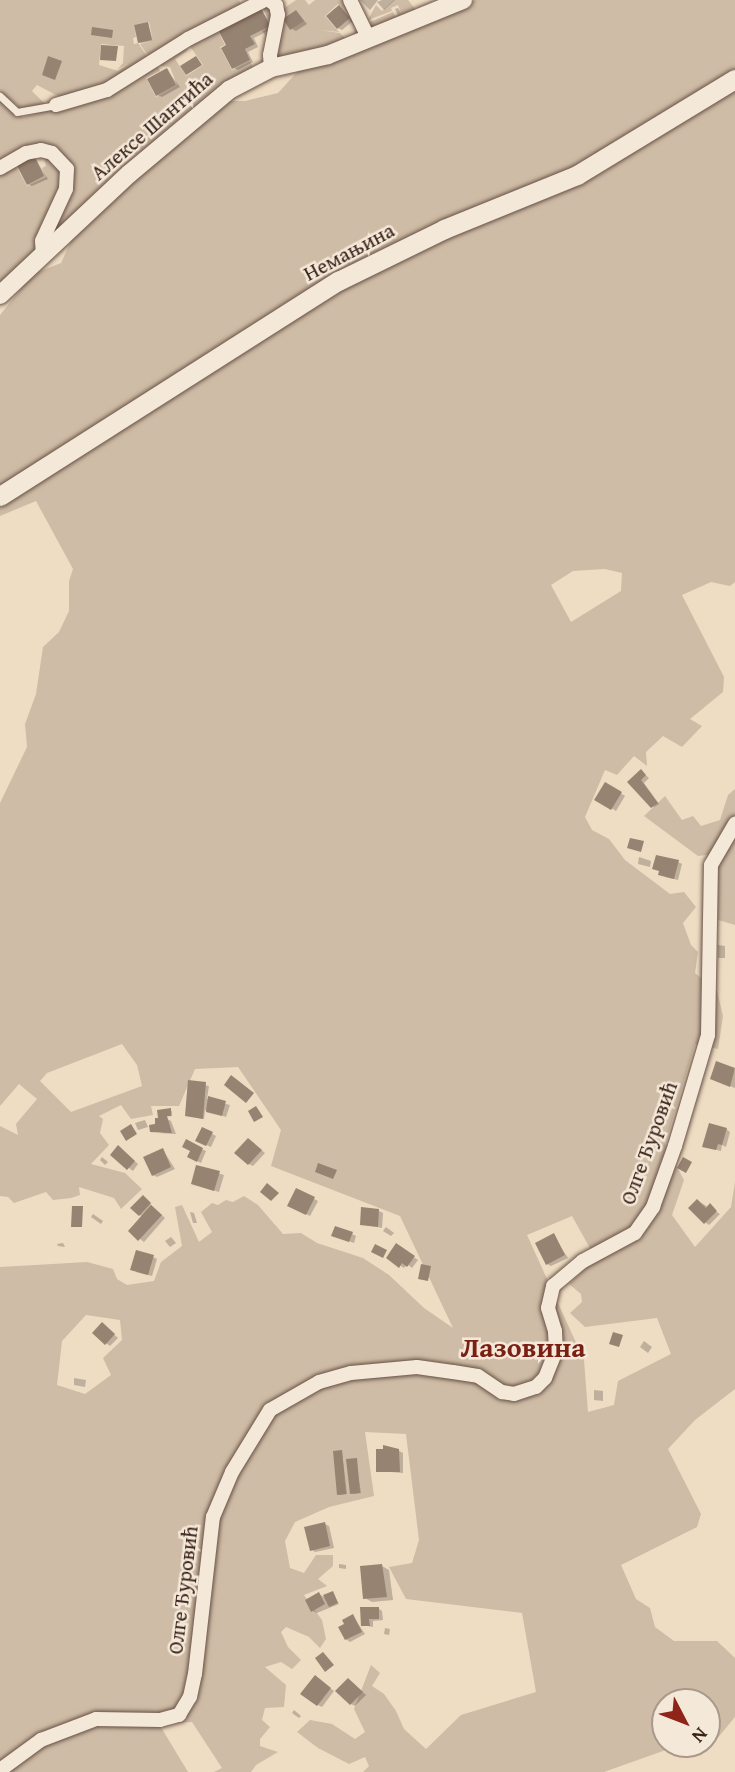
<!DOCTYPE html>
<html>
<head>
<meta charset="utf-8">
<style>
	body { margin:0 }
	#map { position:relative; width:735px; height:1772px; overflow:hidden; background:#eedcc3; font-family:"Gentium Book Plus",serif }
	div>[style] { position:absolute }
	.green>* { inset:0; background:#cfbca6 }
	.shadow>* { inset:0; background:#0003 }
	.building>* { inset:0; background:#978372 }
	.roads { filter:drop-shadow(0 0 2px #665044) drop-shadow(0 0 2px #665044) }
	.service>* { height:7px; margin:-3.5px; padding:0 3.5px; transform-origin:3.5px; border-radius:3.5px; background:#f4e8d8 }
	.minor>* { height:14px; margin:-7px; padding:0 7px; transform-origin:7px; border-radius:7px; background:#f4e8d8 }
	.tertiary>* { height:18px; margin:-9px; padding:0 9px; transform-origin:9px; border-radius:9px; background:#f4e8d8 }
	.secondary>* { height:19px; margin:-9.5px; padding:0 9.5px; transform-origin:9.5px; border-radius:9.5px; background:#f4e8d8 }
	span { translate:-50% -50%; white-space:nowrap; text-align:center; line-height:1.15; -webkit-text-stroke:5px #f4e8d8; paint-order:stroke }
	.street-label { font-size:21px; color:#39221a }
	.district-label { font-size:28px; color:#7a1f14; font-weight:700 }
	.north { position:absolute; left:651px; top:1688px; width:70px; height:70px; box-sizing:border-box; background:#f4e8d8; border:2px solid #a9998c; border-radius:50%; rotate:132deg; font-size:19px; font-weight:700; line-height:28px; text-align:center; color:#39221a }
	.north::after { content:''; display:block; margin:auto; width:24px; height:32px; background:#8f2418; clip-path:polygon(50% 0,100% 100%,50% 72%,0 100%) }
</style>
</head>
<body>
<div id="map">
	<div class="green">
		<i style="clip-path:polygon(evenodd,0 0,239px 0,242px 6px,150px 59px,140px 44px,153px 41px,149px 22px,134px 25px,136px 37px,133px 38px,134px 44px,138px 43px,149px 59px,118px 83px,60px 97px,37px 85px,32px 91px,45px 104px,21px 108px,0 92px,0 0,101px 44px,124px 46px,123px 63px,118px 69px,129px 63px,118px 71px,99px 65px,101px 44px)"></i>
		<i style="clip-path:polygon(296px 0,305px 0,309px 5px,315px 0,347px 0,359px 33px,338px 4px,325px 16px,339px 32px,319px 30px,340px 33px,347px 40px,278px 58px,283px 9px)"></i>
		<i style="clip-path:polygon(394px 0,408px 0,416px 10px,372px 29px,370px 22px,393px 12px,395px 16px,401px 13px,398px 5px,391px 8px,392px 11px,368px 20px,376px 5px,382px 11px)"></i>
		<i style="clip-path:polygon(evenodd,475px 0,735px 0,735px 582px,730px 586px,711px 582px,682px 595px,724px 677px,723px 692px,690px 719px,702px 726px,682px 747px,663px 736px,646px 752px,647px 766px,634px 756px,617px 775px,605px 770px,585px 817px,592px 830px,609px 839px,625px 860px,670px 894px,684px 892px,696px 907px,683px 923px,691px 945px,698px 952px,695px 973px,717px 991px,723px 1016px,718px 1049px,695px 1044px,665px 1144px,684px 1180px,672px 1215px,695px 1247px,731px 1207px,735px 1182px,735px 1389px,695px 1420px,668px 1449px,701px 1514px,697px 1527px,621px 1565px,636px 1599px,650px 1608px,655px 1627px,674px 1641px,717px 1641px,735px 1658px,735px 1717px,706px 1752px,690px 1754px,677px 1746px,604px 1772px,363px 1772px,369px 1766px,365px 1757px,349px 1764px,318px 1748px,297px 1732px,310px 1720px,332px 1724px,355px 1739px,365px 1732px,354px 1709px,371px 1665px,380px 1673px,372px 1686px,384px 1694px,396px 1711px,404px 1729px,426px 1749px,461px 1715px,536px 1692px,522px 1613px,406px 1599px,389px 1567px,412px 1563px,419px 1540px,406px 1434px,365px 1432px,374px 1496px,329px 1507px,295px 1522px,285px 1541px,290px 1568px,304px 1573px,316px 1555px,333px 1555px,333px 1566px,318px 1579px,327px 1586px,304px 1595px,322px 1620px,326px 1639px,320px 1648px,309px 1637px,286px 1627px,281px 1632px,288px 1647px,301px 1660px,292px 1669px,281px 1662px,265px 1667px,286px 1685px,284px 1707px,265px 1708px,262px 1720px,270px 1727px,260px 1739px,260px 1746px,278px 1752px,256px 1765px,251px 1772px,214px 1772px,222px 1768px,192px 1722px,159px 1724px,188px 1772px,0 1772px,0 1267px,87px 1262px,113px 1269px,117px 1279px,127px 1285px,154px 1281px,161px 1262px,182px 1246px,175px 1207px,182px 1205px,199px 1242px,212px 1232px,201px 1212px,212px 1203px,218px 1205px,226px 1200px,233px 1202px,244px 1196px,258px 1205px,283px 1234px,301px 1233px,317px 1243px,363px 1258px,389px 1275px,424px 1308px,453px 1328px,400px 1216px,271px 1166px,281px 1130px,238px 1067px,195px 1069px,179px 1106px,151px 1106px,153px 1115px,131px 1119px,121px 1105px,99px 1116px,103px 1119px,100px 1133px,109px 1145px,91px 1164px,125px 1173px,142px 1189px,121px 1209px,114px 1198px,79px 1187px,80px 1195px,71px 1198px,53px 1200px,46px 1192px,14px 1203px,8px 1197px,0 1196px,0 1126px,18px 1135px,16px 1124px,37px 1099px,19px 1084px,0 1106px,0 803px,27px 747px,25px 724px,36px 694px,43px 647px,59px 632px,69px 611px,69px 581px,73px 569px,36px 501px,0 516px,0 315px,33px 274px,61px 263px,71px 241px,88px 221px,225px 101px,245px 101px,278px 93px,299px 70px,455px 12px,475px 0,605px 569px,622px 573px,621px 591px,571px 622px,551px 585px,573px 571px,605px 569px,475px 0,122px 1044px,137px 1065px,142px 1086px,71px 1112px,40px 1081px,47px 1073px,122px 1044px,475px 0,572px 1216px,591px 1250px,586px 1268px,569px 1284px,581px 1294px,582px 1302px,570px 1313px,585px 1327px,657px 1318px,671px 1354px,618px 1381px,614px 1405px,588px 1412px,584px 1360px,527px 1235px,572px 1216px,475px 0,86px 1315px,120px 1320px,122px 1340px,103px 1358px,111px 1375px,85px 1394px,57px 1385px,62px 1341px,86px 1315px,475px 0,665px 1702px,707px 1702px,707px 1744px,665px 1744px,665px 1702px)"></i>
		<i style="clip-path:polygon(267px 4px,274px 11px,275px 23px,270px 41px,262px 31px,271px 26px,262px 7px,217px 29px,225px 45px,220px 47px,232px 70px,250px 61px,253px 67px,179px 124px,44px 245px,70px 187px,71px 168px,65px 158px,46px 143px,29px 146px,0 162px,0 101px,15px 114px,23px 117px,102px 96px,156px 61px,160px 71px,146px 78px,156px 97px,177px 85px,170px 67px,161px 66px,157px 60px,183px 44px,187px 51px,175px 59px,186px 76px,203px 65px,187px 42px,258px 6px)"></i>
		<i style="clip-path:polygon(42px 152px,66px 173px,36px 249px,0 285px,0 171px,15px 164px,27px 186px,46px 177px,42px 168px,46px 166px)"></i>
		<i style="clip-path:polygon(735px 789px,735px 925px,718px 920px,718px 867px,724px 853px,698px 856px,644px 816px,665px 796px,682px 820px,693px 816px,701px 826px,720px 820px,728px 795px)"></i>
	</div>
	<div class="shadow">
		<i style="clip-path:polygon(360px 0,378px 0,370px 10px)"></i>
		<i style="clip-path:polygon(382px 0,395px 0,384px 10px,377px 2px)"></i>
		<i style="clip-path:polygon(339px 7px,353px 21px,342px 30px,338px 28px)"></i>
		<i style="clip-path:polygon(398px 8px,401px 13px,398px 15px,395px 9px)"></i>
		<i style="clip-path:polygon(261px 10px,274px 28px,254px 38px,258px 47px,248px 52px,253px 62px,238px 70px,234px 68px)"></i>
		<i style="clip-path:polygon(297px 12px,307px 24px,296px 31px,292px 29px)"></i>
		<i style="clip-path:polygon(148px 24px,153px 41px,141px 43px,140px 42px)"></i>
		<i style="clip-path:polygon(167px 70px,180px 87px,162px 97px,157px 95px)"></i>
		<i style="clip-path:polygon(34px 157px,48px 179px,32px 186px,28px 184px)"></i>
		<i style="clip-path:polygon(642px 772px,649px 778px,644px 783px,659px 804px,654px 807px,638px 793px)"></i>
		<i style="clip-path:polygon(606px 784px,625px 796px,616px 811px,597px 799px)"></i>
		<i style="clip-path:polygon(639px 857px,651px 861px,650px 867px,638px 864px)"></i>
		<i style="clip-path:polygon(678px 862px,682px 864px,678px 880px,665px 877px)"></i>
		<i style="clip-path:polygon(718px 945px,725px 946px,725px 958px,718px 958px)"></i>
		<i style="clip-path:polygon(717px 1063px,735px 1070px,735px 1088px,716px 1081px)"></i>
		<i style="clip-path:polygon(189px 1082px,209px 1086px,207px 1099px,230px 1105px,226px 1117px,205px 1110px,204px 1119px,188px 1116px,186px 1105px)"></i>
		<i style="clip-path:polygon(172px 1111px,172px 1116px,163px 1117px,171px 1121px,176px 1134px,158px 1133px,165px 1132px,165px 1128px,152px 1130px,151px 1126px,157px 1125px,157px 1120px,164px 1119px,159px 1112px)"></i>
		<i style="clip-path:polygon(145px 1120px,148px 1127px,138px 1130px,135px 1123px)"></i>
		<i style="clip-path:polygon(203px 1129px,216px 1136px,211px 1147px,197px 1141px)"></i>
		<i style="clip-path:polygon(726px 1129px,730px 1132px,726px 1147px,722px 1145px,721px 1151px,709px 1148px)"></i>
		<i style="clip-path:polygon(186px 1142px,206px 1151px,201px 1163px,189px 1157px,192px 1151px)"></i>
		<i style="clip-path:polygon(253px 1143px,265px 1153px,253px 1166px,249px 1164px)"></i>
		<i style="clip-path:polygon(122px 1150px,138px 1164px,133px 1171px,112px 1155px)"></i>
		<i style="clip-path:polygon(163px 1150px,175px 1169px,157px 1177px,153px 1175px)"></i>
		<i style="clip-path:polygon(102px 1157px,108px 1162px,105px 1165px,100px 1160px)"></i>
		<i style="clip-path:polygon(198px 1167px,224px 1175px,219px 1192px,197px 1185px)"></i>
		<i style="clip-path:polygon(297px 1190px,318px 1201px,310px 1216px,289px 1205px)"></i>
		<i style="clip-path:polygon(143px 1197px,165px 1218px,144px 1242px,130px 1231px,143px 1217px,140px 1215px)"></i>
		<i style="clip-path:polygon(698px 1201px,720px 1214px,709px 1225px,705px 1222px)"></i>
		<i style="clip-path:polygon(379px 1211px,383px 1213px,382px 1228px,362px 1224px)"></i>
		<i style="clip-path:polygon(190px 1212px,194px 1213px,197px 1223px,193px 1223px)"></i>
		<i style="clip-path:polygon(93px 1214px,103px 1221px,101px 1224px,91px 1217px)"></i>
		<i style="clip-path:polygon(386px 1227px,394px 1233px,391px 1236px,383px 1231px)"></i>
		<i style="clip-path:polygon(352px 1234px,356px 1236px,354px 1243px,337px 1237px)"></i>
		<i style="clip-path:polygon(553px 1235px,568px 1258px,551px 1266px,547px 1264px)"></i>
		<i style="clip-path:polygon(171px 1237px,176px 1243px,170px 1247px,165px 1241px)"></i>
		<i style="clip-path:polygon(63px 1243px,65px 1247px,58px 1246px,57px 1244px)"></i>
		<i style="clip-path:polygon(397px 1246px,418px 1260px,412px 1268px,407px 1264px,404px 1268px,388px 1258px)"></i>
		<i style="clip-path:polygon(153px 1257px,157px 1259px,152px 1276px,136px 1272px)"></i>
		<i style="clip-path:polygon(106px 1327px,118px 1338px,110px 1346px,106px 1343px)"></i>
		<i style="clip-path:polygon(644px 1341px,652px 1347px,648px 1353px,640px 1347px)"></i>
		<i style="clip-path:polygon(74px 1378px,86px 1380px,85px 1387px,74px 1385px)"></i>
		<i style="clip-path:polygon(594px 1390px,603px 1391px,603px 1401px,594px 1400px)"></i>
		<i style="clip-path:polygon(399px 1451px,403px 1453px,403px 1473px,378px 1471px)"></i>
		<i style="clip-path:polygon(342px 1452px,347px 1494px,340px 1495px,338px 1494px)"></i>
		<i style="clip-path:polygon(356px 1460px,361px 1493px,353px 1494px)"></i>
		<i style="clip-path:polygon(325px 1524px,329px 1526px,334px 1548px,315px 1552px,311px 1549px)"></i>
		<i style="clip-path:polygon(339px 1564px,346px 1565px,346px 1569px,339px 1568px)"></i>
		<i style="clip-path:polygon(382px 1566px,389px 1570px,393px 1600px,372px 1602px,365px 1598px)"></i>
		<i style="clip-path:polygon(333px 1593px,339px 1604px,317px 1613px,313px 1611px,319px 1594px,327px 1599px)"></i>
		<i style="clip-path:polygon(378px 1608px,382px 1611px,383px 1620px,373px 1621px,373px 1627px,362px 1625px)"></i>
		<i style="clip-path:polygon(353px 1616px,365px 1634px,350px 1642px,346px 1639px)"></i>
		<i style="clip-path:polygon(385px 1628px,390px 1629px,389px 1635px,384px 1634px)"></i>
		<i style="clip-path:polygon(319px 1680px,334px 1691px,322px 1707px,318px 1705px)"></i>
		<i style="clip-path:polygon(353px 1683px,366px 1695px,355px 1706px,351px 1704px)"></i>
		<i style="clip-path:polygon(294px 1710px,301px 1716px,299px 1718px,292px 1713px)"></i>
	</div>
	<div class="building">
		<i style="clip-path:polygon(339px 5px,350px 18px,337px 29px,326px 16px)"></i>
		<i style="clip-path:polygon(261px 8px,270px 26px,250px 36px,255px 44px,245px 49px,250px 60px,232px 69px,221px 48px,226px 45px,218px 30px)"></i>
		<i style="clip-path:polygon(296px 10px,304px 21px,290px 30px,283px 19px)"></i>
		<i style="clip-path:polygon(148px 22px,152px 40px,138px 43px,134px 25px)"></i>
		<i style="clip-path:polygon(92px 27px,113px 30px,112px 38px,91px 35px)"></i>
		<i style="clip-path:polygon(101px 45px,118px 46px,116px 61px,100px 60px)"></i>
		<i style="clip-path:polygon(48px 56px,62px 61px,55px 80px,42px 75px)"></i>
		<i style="clip-path:polygon(196px 56px,202px 65px,186px 75px,180px 66px)"></i>
		<i style="clip-path:polygon(167px 68px,176px 85px,156px 96px,147px 79px)"></i>
		<i style="clip-path:polygon(34px 155px,44px 176px,27px 185px,16px 164px)"></i>
		<i style="clip-path:polygon(641px 769px,646px 775px,641px 780px,658px 803px,651px 808px,627px 782px)"></i>
		<i style="clip-path:polygon(605px 782px,622px 792px,611px 810px,594px 800px)"></i>
		<i style="clip-path:polygon(630px 838px,644px 841px,641px 852px,627px 848px)"></i>
		<i style="clip-path:polygon(656px 855px,679px 860px,674px 879px,658px 875px,659px 871px,652px 869px)"></i>
		<i style="clip-path:polygon(716px 1061px,735px 1068px,730px 1087px,710px 1079px)"></i>
		<i style="clip-path:polygon(231px 1075px,254px 1093px,246px 1103px,224px 1085px)"></i>
		<i style="clip-path:polygon(188px 1080px,206px 1082px,203px 1119px,185px 1116px)"></i>
		<i style="clip-path:polygon(208px 1096px,226px 1101px,222px 1116px,206px 1112px)"></i>
		<i style="clip-path:polygon(256px 1106px,263px 1117px,254px 1122px,248px 1111px)"></i>
		<i style="clip-path:polygon(171px 1108px,171px 1116px,167px 1116px,172px 1133px,150px 1132px,149px 1125px,155px 1124px,155px 1118px,158px 1118px,157px 1110px)"></i>
		<i style="clip-path:polygon(709px 1123px,727px 1128px,722px 1145px,718px 1144px,716px 1150px,702px 1147px)"></i>
		<i style="clip-path:polygon(131px 1124px,137px 1134px,126px 1141px,120px 1131px)"></i>
		<i style="clip-path:polygon(202px 1127px,213px 1132px,206px 1146px,195px 1141px)"></i>
		<i style="clip-path:polygon(248px 1138px,262px 1150px,248px 1165px,234px 1153px)"></i>
		<i style="clip-path:polygon(186px 1139px,203px 1148px,197px 1162px,187px 1157px,190px 1151px,182px 1147px)"></i>
		<i style="clip-path:polygon(118px 1145px,135px 1161px,127px 1170px,110px 1155px)"></i>
		<i style="clip-path:polygon(163px 1148px,171px 1167px,152px 1176px,143px 1157px)"></i>
		<i style="clip-path:polygon(683px 1157px,692px 1162px,686px 1173px,677px 1168px)"></i>
		<i style="clip-path:polygon(318px 1163px,337px 1170px,333px 1179px,315px 1172px)"></i>
		<i style="clip-path:polygon(196px 1165px,220px 1171px,214px 1191px,191px 1184px)"></i>
		<i style="clip-path:polygon(267px 1183px,279px 1193px,271px 1201px,260px 1192px)"></i>
		<i style="clip-path:polygon(296px 1188px,315px 1197px,306px 1215px,287px 1206px)"></i>
		<i style="clip-path:polygon(143px 1195px,151px 1203px,139px 1216px,130px 1208px)"></i>
		<i style="clip-path:polygon(697px 1199px,706px 1208px,710px 1203px,717px 1211px,704px 1224px,688px 1208px)"></i>
		<i style="clip-path:polygon(151px 1205px,162px 1215px,138px 1241px,128px 1231px)"></i>
		<i style="clip-path:polygon(72px 1206px,83px 1206px,82px 1227px,71px 1227px)"></i>
		<i style="clip-path:polygon(361px 1207px,379px 1209px,378px 1227px,360px 1225px)"></i>
		<i style="clip-path:polygon(335px 1226px,353px 1232px,349px 1242px,331px 1236px)"></i>
		<i style="clip-path:polygon(554px 1233px,565px 1255px,546px 1265px,535px 1243px)"></i>
		<i style="clip-path:polygon(396px 1243px,415px 1256px,407px 1267px,402px 1263px,399px 1268px,386px 1258px)"></i>
		<i style="clip-path:polygon(375px 1244px,387px 1250px,383px 1258px,371px 1252px)"></i>
		<i style="clip-path:polygon(136px 1250px,154px 1255px,148px 1275px,130px 1270px)"></i>
		<i style="clip-path:polygon(421px 1264px,431px 1266px,428px 1281px,418px 1279px)"></i>
		<i style="clip-path:polygon(102px 1322px,115px 1334px,105px 1345px,92px 1333px)"></i>
		<i style="clip-path:polygon(613px 1332px,623px 1335px,619px 1347px,609px 1344px)"></i>
		<i style="clip-path:polygon(383px 1445px,399px 1449px,400px 1472px,376px 1472px,376px 1449px,383px 1449px)"></i>
		<i style="clip-path:polygon(342px 1450px,346px 1494px,337px 1495px,333px 1451px)"></i>
		<i style="clip-path:polygon(357px 1458px,360px 1493px,350px 1494px,346px 1459px)"></i>
		<i style="clip-path:polygon(325px 1522px,330px 1546px,310px 1551px,304px 1527px)"></i>
		<i style="clip-path:polygon(382px 1564px,387px 1597px,363px 1599px,360px 1566px)"></i>
		<i style="clip-path:polygon(333px 1591px,338px 1603px,329px 1607px,323px 1595px)"></i>
		<i style="clip-path:polygon(319px 1592px,325px 1604px,311px 1612px,305px 1600px)"></i>
		<i style="clip-path:polygon(360px 1607px,379px 1607px,379px 1619px,369px 1619px,370px 1626px,361px 1626px)"></i>
		<i style="clip-path:polygon(353px 1614px,362px 1632px,345px 1640px,338px 1627px,344px 1624px,342px 1620px)"></i>
		<i style="clip-path:polygon(323px 1652px,334px 1665px,325px 1672px,315px 1658px)"></i>
		<i style="clip-path:polygon(315px 1675px,331px 1688px,317px 1706px,300px 1694px)"></i>
		<i style="clip-path:polygon(348px 1678px,363px 1692px,350px 1705px,335px 1691px)"></i>
	</div>
	<div class="roads">
		<div class="service">
			<i style="left:0;top:96px;width:23px;rotate:43deg"></i>
			<i style="left:17px;top:112px;width:40px;rotate:-10deg"></i>
		</div>
		<div class="minor">
			<i style="left:269px;top:0;width:9px;rotate:36deg"></i>
			<i style="left:276px;top:5px;width:10px;rotate:79deg"></i>
			<i style="left:278px;top:15px;width:41px;rotate:101.3deg"></i>
			<i style="left:270px;top:55px;width:13px;rotate:86deg"></i>
			<i style="left:350px;top:0;width:41px;rotate:64.1deg"></i>
			<i style="left:56px;top:105px;width:53px;rotate:-16.4deg"></i>
			<i style="left:107px;top:90px;width:96px;rotate:-32.2deg"></i>
			<i style="left:188px;top:39px;width:86px;rotate:-26.9deg"></i>
			<i style="left:0;top:168px;width:30px;rotate:-30deg"></i>
			<i style="left:26px;top:153px;width:15px;rotate:-11deg"></i>
			<i style="left:41px;top:150px;width:11px;rotate:15deg"></i>
			<i style="left:52px;top:153px;width:22px;rotate:47deg"></i>
			<i style="left:67px;top:169px;width:20px;rotate:93deg"></i>
			<i style="left:66px;top:189px;width:57px;rotate:114.8deg"></i>
			<i style="left:42px;top:241px;width:13px;rotate:86deg"></i>
			<i style="left:0;top:1770px;width:51px;rotate:-36.2deg"></i>
			<i style="left:41px;top:1740px;width:59px;rotate:-20.9deg"></i>
			<i style="left:96px;top:1719px;width:64px;rotate:0.9deg"></i>
			<i style="left:160px;top:1720px;width:20px;rotate:-15deg"></i>
			<i style="left:179px;top:1715px;width:21px;rotate:-59deg"></i>
			<i style="left:190px;top:1697px;width:24px;rotate:-78deg"></i>
			<i style="left:195px;top:1674px;width:158px;rotate:-83.5deg"></i>
			<i style="left:213px;top:1517px;width:49px;rotate:-67.1deg"></i>
			<i style="left:232px;top:1472px;width:73px;rotate:-58.5deg"></i>
			<i style="left:270px;top:1410px;width:56px;rotate:-29.7deg"></i>
			<i style="left:319px;top:1382px;width:33px;rotate:-16deg"></i>
			<i style="left:351px;top:1373px;width:66px;rotate:-5.2deg"></i>
			<i style="left:417px;top:1367px;width:36px;rotate:8deg"></i>
			<i style="left:453px;top:1372px;width:25px;rotate:9deg"></i>
			<i style="left:478px;top:1376px;width:29px;rotate:34deg"></i>
			<i style="left:502px;top:1392px;width:12px;rotate:9deg"></i>
			<i style="left:514px;top:1394px;width:23px;rotate:-18deg"></i>
			<i style="left:536px;top:1387px;width:13px;rotate:-45deg"></i>
			<i style="left:545px;top:1378px;width:29px;rotate:-68deg"></i>
			<i style="left:556px;top:1351px;width:20px;rotate:-93deg"></i>
			<i style="left:555px;top:1331px;width:24px;rotate:-107deg"></i>
			<i style="left:548px;top:1308px;width:23px;rotate:-77deg"></i>
			<i style="left:553px;top:1286px;width:39px;rotate:-40deg"></i>
			<i style="left:583px;top:1261px;width:59px;rotate:-28.3deg"></i>
			<i style="left:635px;top:1233px;width:32px;rotate:-55deg"></i>
			<i style="left:653px;top:1207px;width:65px;rotate:-70.2deg"></i>
			<i style="left:675px;top:1146px;width:116px;rotate:-73.4deg"></i>
			<i style="left:708px;top:1035px;width:170px;rotate:-89deg"></i>
			<i style="left:711px;top:865px;width:48px;rotate:-59.7deg"></i>
		</div>
		<div class="tertiary">
			<i style="left:0;top:295px;width:177px;rotate:-43.2deg"></i>
			<i style="left:129px;top:174px;width:131px;rotate:-40deg"></i>
			<i style="left:229px;top:90px;width:47px;rotate:-27.6deg"></i>
			<i style="left:271px;top:68px;width:58px;rotate:-12.8deg"></i>
			<i style="left:328px;top:55px;width:146px;rotate:-22.2deg"></i>
		</div>
		<div class="secondary">
			<i style="left:0;top:496px;width:401px;rotate:-32.5deg"></i>
			<i style="left:338px;top:281px;width:118px;rotate:-26.1deg"></i>
			<i style="left:444px;top:229px;width:144px;rotate:-22.1deg"></i>
			<i style="left:577px;top:175px;width:185px;rotate:-31.3deg"></i>
		</div>
	</div>
	<div class="street-label">
		<span style="left:152px;top:126px;rotate:-41deg">Алексе Шантића</span>
		<span style="left:349px;top:252px;rotate:-28deg">Немањина</span>
		<span style="left:649px;top:1143px;rotate:-70deg">Олге Ђуровић</span>
		<span style="left:183px;top:1590px;rotate:-83deg">Олге Ђуровић</span>
	</div>
	<div class="district-label">
		<span style="left:523px;top:1347px">Лазовина</span>
	</div>
	<div class="north">N</div>
</div>
</body>
</html>
